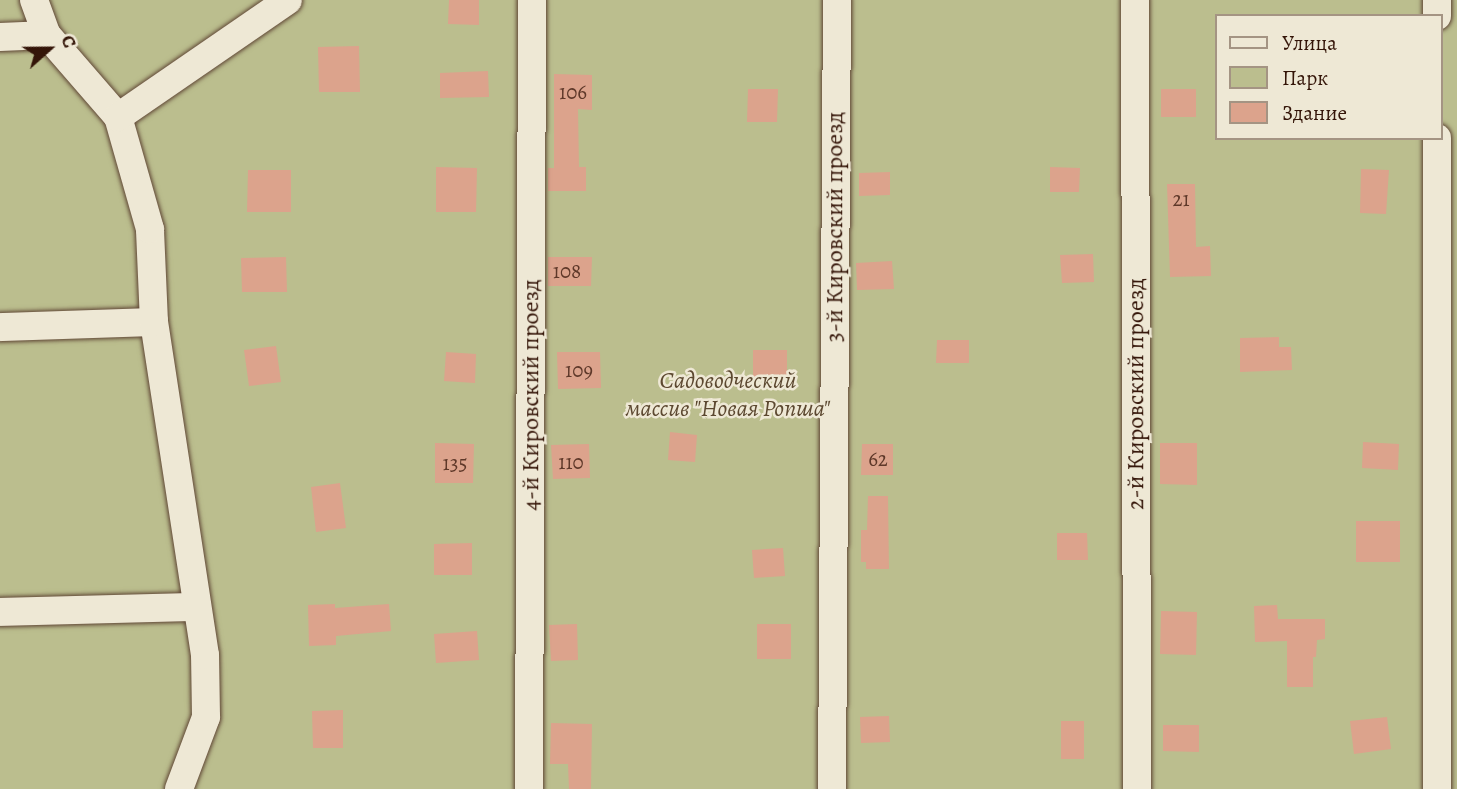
<!DOCTYPE html>
<html>
<head>
<meta charset="utf-8">
<style>
	body { margin:0 }
	#map { position:relative; width:1457px; height:789px; overflow:hidden; background:#e5dcbf; font-family:Alegreya,serif }
	div>[style] { position:absolute }
	.green>* { inset:0; background:#bbbe8e }
	.building>* { inset:0; background:#dca38c }
	.roads { filter:drop-shadow(0 0 2px #604736) drop-shadow(0 0 2px #604736) }
	.street>* { height:28px; margin:-14px; padding:0 14px; transform-origin:14px; border-radius:14px; background:#eee8d5 }
	span { translate:-50% -50%; white-space:nowrap; text-align:center; line-height:1.15; -webkit-text-stroke:5px #eee8d5; paint-order:stroke }
	.number-label { font-size:21px; color:#5e3829 }
	.number-label span { -webkit-text-stroke-width:0 }
	.street-label { font-size:24px; color:#341508 }
	.park-label { font-size:24px; color:#5c4830; font-style:italic }
	.legend { position:absolute; left:1215px; top:14px; width:228px; height:126px; box-sizing:border-box; background:#eee8d5; border:2px solid #a49483; margin:0; padding:9px 12px; list-style:none; font-size:21px; color:#341508 }
	.legend li { display:flex; align-items:center; gap:14px; height:35px }
	.legend b { width:35px; border:2px solid #a49483 }
	.north { position:absolute; left:14px; top:14px; width:70px; height:70px; -webkit-text-stroke:5px #eee8d5; paint-order:stroke; rotate:69deg; font-size:19px; font-weight:700; line-height:28px; text-align:center; color:#341508 }
	.north::after { content:''; display:block; margin:auto; width:24px; height:32px; background:#341508; clip-path:polygon(50% 0,100% 100%,50% 72%,0 100%) }
</style>
</head>
<body>
<div id="map">
	<div class="green">
		<i style="clip-path:polygon(evenodd,0 0,1457px 0,1457px 789px,0 789px,0 0,1217px 16px,1441px 16px,1441px 138px,1217px 138px,1217px 16px)"></i>
	</div>
	<div class="building">
		<i style="clip-path:polygon(449px 0,479px 0,479px 25px,448px 24px)"></i>
		<i style="clip-path:polygon(359px 46px,360px 92px,319px 92px,318px 47px)"></i>
		<i style="clip-path:polygon(488px 71px,489px 97px,440px 98px,440px 73px)"></i>
		<i style="clip-path:polygon(554px 74px,592px 75px,592px 110px,578px 109px,579px 167px,586px 167px,586px 191px,548px 191px,548px 168px,554px 168px)"></i>
		<i style="clip-path:polygon(748px 89px,778px 89px,777px 122px,747px 122px)"></i>
		<i style="clip-path:polygon(1161px 89px,1196px 89px,1196px 117px,1161px 117px)"></i>
		<i style="clip-path:polygon(436px 167px,477px 168px,476px 212px,436px 212px)"></i>
		<i style="clip-path:polygon(1050px 167px,1080px 168px,1079px 192px,1050px 192px)"></i>
		<i style="clip-path:polygon(1361px 169px,1389px 170px,1386px 214px,1360px 213px)"></i>
		<i style="clip-path:polygon(248px 170px,291px 170px,291px 212px,247px 212px)"></i>
		<i style="clip-path:polygon(890px 172px,890px 195px,859px 196px,859px 173px)"></i>
		<i style="clip-path:polygon(1167px 184px,1195px 184px,1196px 247px,1210px 246px,1211px 276px,1170px 277px)"></i>
		<i style="clip-path:polygon(1093px 254px,1094px 282px,1062px 283px,1060px 255px)"></i>
		<i style="clip-path:polygon(286px 257px,287px 292px,242px 292px,241px 258px)"></i>
		<i style="clip-path:polygon(548px 257px,592px 257px,591px 286px,548px 286px)"></i>
		<i style="clip-path:polygon(892px 261px,894px 289px,857px 290px,856px 263px)"></i>
		<i style="clip-path:polygon(1279px 337px,1279px 347px,1291px 347px,1292px 370px,1240px 372px,1240px 338px)"></i>
		<i style="clip-path:polygon(937px 340px,969px 340px,969px 363px,936px 363px)"></i>
		<i style="clip-path:polygon(276px 346px,281px 382px,249px 386px,244px 350px)"></i>
		<i style="clip-path:polygon(753px 350px,787px 350px,787px 378px,753px 378px)"></i>
		<i style="clip-path:polygon(446px 352px,476px 354px,475px 383px,444px 381px)"></i>
		<i style="clip-path:polygon(557px 352px,600px 352px,601px 388px,558px 389px)"></i>
		<i style="clip-path:polygon(670px 432px,697px 435px,695px 462px,668px 460px)"></i>
		<i style="clip-path:polygon(1363px 442px,1399px 444px,1398px 470px,1362px 468px)"></i>
		<i style="clip-path:polygon(435px 443px,474px 444px,473px 483px,435px 483px)"></i>
		<i style="clip-path:polygon(1160px 443px,1197px 443px,1197px 485px,1160px 484px)"></i>
		<i style="clip-path:polygon(589px 444px,590px 478px,553px 479px,551px 445px)"></i>
		<i style="clip-path:polygon(862px 444px,893px 444px,893px 475px,861px 475px)"></i>
		<i style="clip-path:polygon(340px 483px,346px 528px,316px 532px,311px 487px)"></i>
		<i style="clip-path:polygon(868px 496px,888px 496px,889px 569px,866px 569px,866px 562px,861px 562px,861px 530px,867px 530px)"></i>
		<i style="clip-path:polygon(1356px 521px,1400px 521px,1400px 562px,1356px 562px)"></i>
		<i style="clip-path:polygon(1057px 533px,1087px 533px,1088px 560px,1057px 560px)"></i>
		<i style="clip-path:polygon(472px 543px,472px 575px,434px 575px,434px 544px)"></i>
		<i style="clip-path:polygon(783px 548px,785px 576px,754px 578px,752px 550px)"></i>
		<i style="clip-path:polygon(335px 604px,335px 608px,389px 604px,391px 631px,336px 636px,336px 645px,309px 646px,308px 605px)"></i>
		<i style="clip-path:polygon(1277px 605px,1278px 619px,1325px 619px,1325px 639px,1317px 640px,1316px 657px,1313px 657px,1313px 687px,1287px 687px,1287px 641px,1255px 642px,1254px 606px)"></i>
		<i style="clip-path:polygon(1161px 611px,1197px 612px,1196px 655px,1160px 654px)"></i>
		<i style="clip-path:polygon(577px 624px,578px 660px,551px 661px,549px 625px)"></i>
		<i style="clip-path:polygon(757px 624px,791px 624px,791px 659px,757px 659px)"></i>
		<i style="clip-path:polygon(477px 631px,479px 660px,436px 663px,434px 634px)"></i>
		<i style="clip-path:polygon(343px 710px,343px 748px,313px 748px,312px 711px)"></i>
		<i style="clip-path:polygon(889px 716px,890px 742px,861px 743px,860px 717px)"></i>
		<i style="clip-path:polygon(1387px 717px,1391px 749px,1354px 754px,1350px 721px)"></i>
		<i style="clip-path:polygon(1061px 721px,1084px 721px,1084px 759px,1061px 759px)"></i>
		<i style="clip-path:polygon(551px 723px,592px 724px,591px 789px,569px 789px,568px 764px,550px 764px)"></i>
		<i style="clip-path:polygon(1163px 725px,1199px 725px,1199px 752px,1163px 751px)"></i>
	</div>
	<div class="roads">
		<div class="street">
			<i style="left:34px;top:0;width:37px;rotate:70deg"></i>
			<i style="left:47px;top:35px;width:108px;rotate:49.1deg"></i>
			<i style="left:1135px;top:0;width:789px;rotate:89.85deg"></i>
			<i style="left:1437px;top:0;width:16px;rotate:90deg"></i>
			<i style="left:0;top:37px;width:47px;rotate:-2.4deg"></i>
			<i style="left:1437px;top:138px;width:651px;rotate:90deg"></i>
			<i style="left:0;top:327px;width:154px;rotate:-1.9deg"></i>
			<i style="left:0;top:612px;width:197px;rotate:-1.5deg"></i>
			<i style="left:179px;top:789px;width:77px;rotate:-69.4deg"></i>
			<i style="left:206px;top:717px;width:62px;rotate:-90.9deg"></i>
			<i style="left:205px;top:655px;width:337px;rotate:-98.7deg"></i>
			<i style="left:154px;top:322px;width:93px;rotate:-92.5deg"></i>
			<i style="left:150px;top:229px;width:116px;rotate:-105.9deg"></i>
			<i style="left:118px;top:117px;width:206px;rotate:-34.5deg"></i>
			<i style="left:529px;top:789px;width:789px;rotate:-89.78deg"></i>
			<i style="left:832px;top:789px;width:789px;rotate:-89.64deg"></i>
		</div>
	</div>
	<div class="number-label">
		<span style="left:573px;top:92px">106</span>
		<span style="left:1181px;top:199px">21</span>
		<span style="left:567px;top:271px">108</span>
		<span style="left:579px;top:370px">109</span>
		<span style="left:878px;top:459px">62</span>
		<span style="left:571px;top:462px">110</span>
		<span style="left:455px;top:463px">135</span>
	</div>
	<div class="street-label">
		<span style="left:835px;top:227px;rotate:-90deg">3-й Кировский проезд</span>
		<span style="left:1136px;top:394px;rotate:-90deg">2-й Кировский проезд</span>
		<span style="left:531px;top:395px;rotate:-90deg">4-й Кировский проезд</span>
	</div>
	<div class="park-label">
		<span style="left:728px;top:395px">Садоводческий<br>массив "Новая Ропша"</span>
	</div>
	<ul class="legend">
	<li><b style="height:9px;background:#eee8d5"></b>Улица</li>
	<li><b style="height:19px;background:#bbbe8e"></b>Парк</li>
	<li><b style="height:19px;background:#dca38c"></b>Здание</li>
	</ul>
	<div class="north">С</div>
</div>
</body>
</html>
